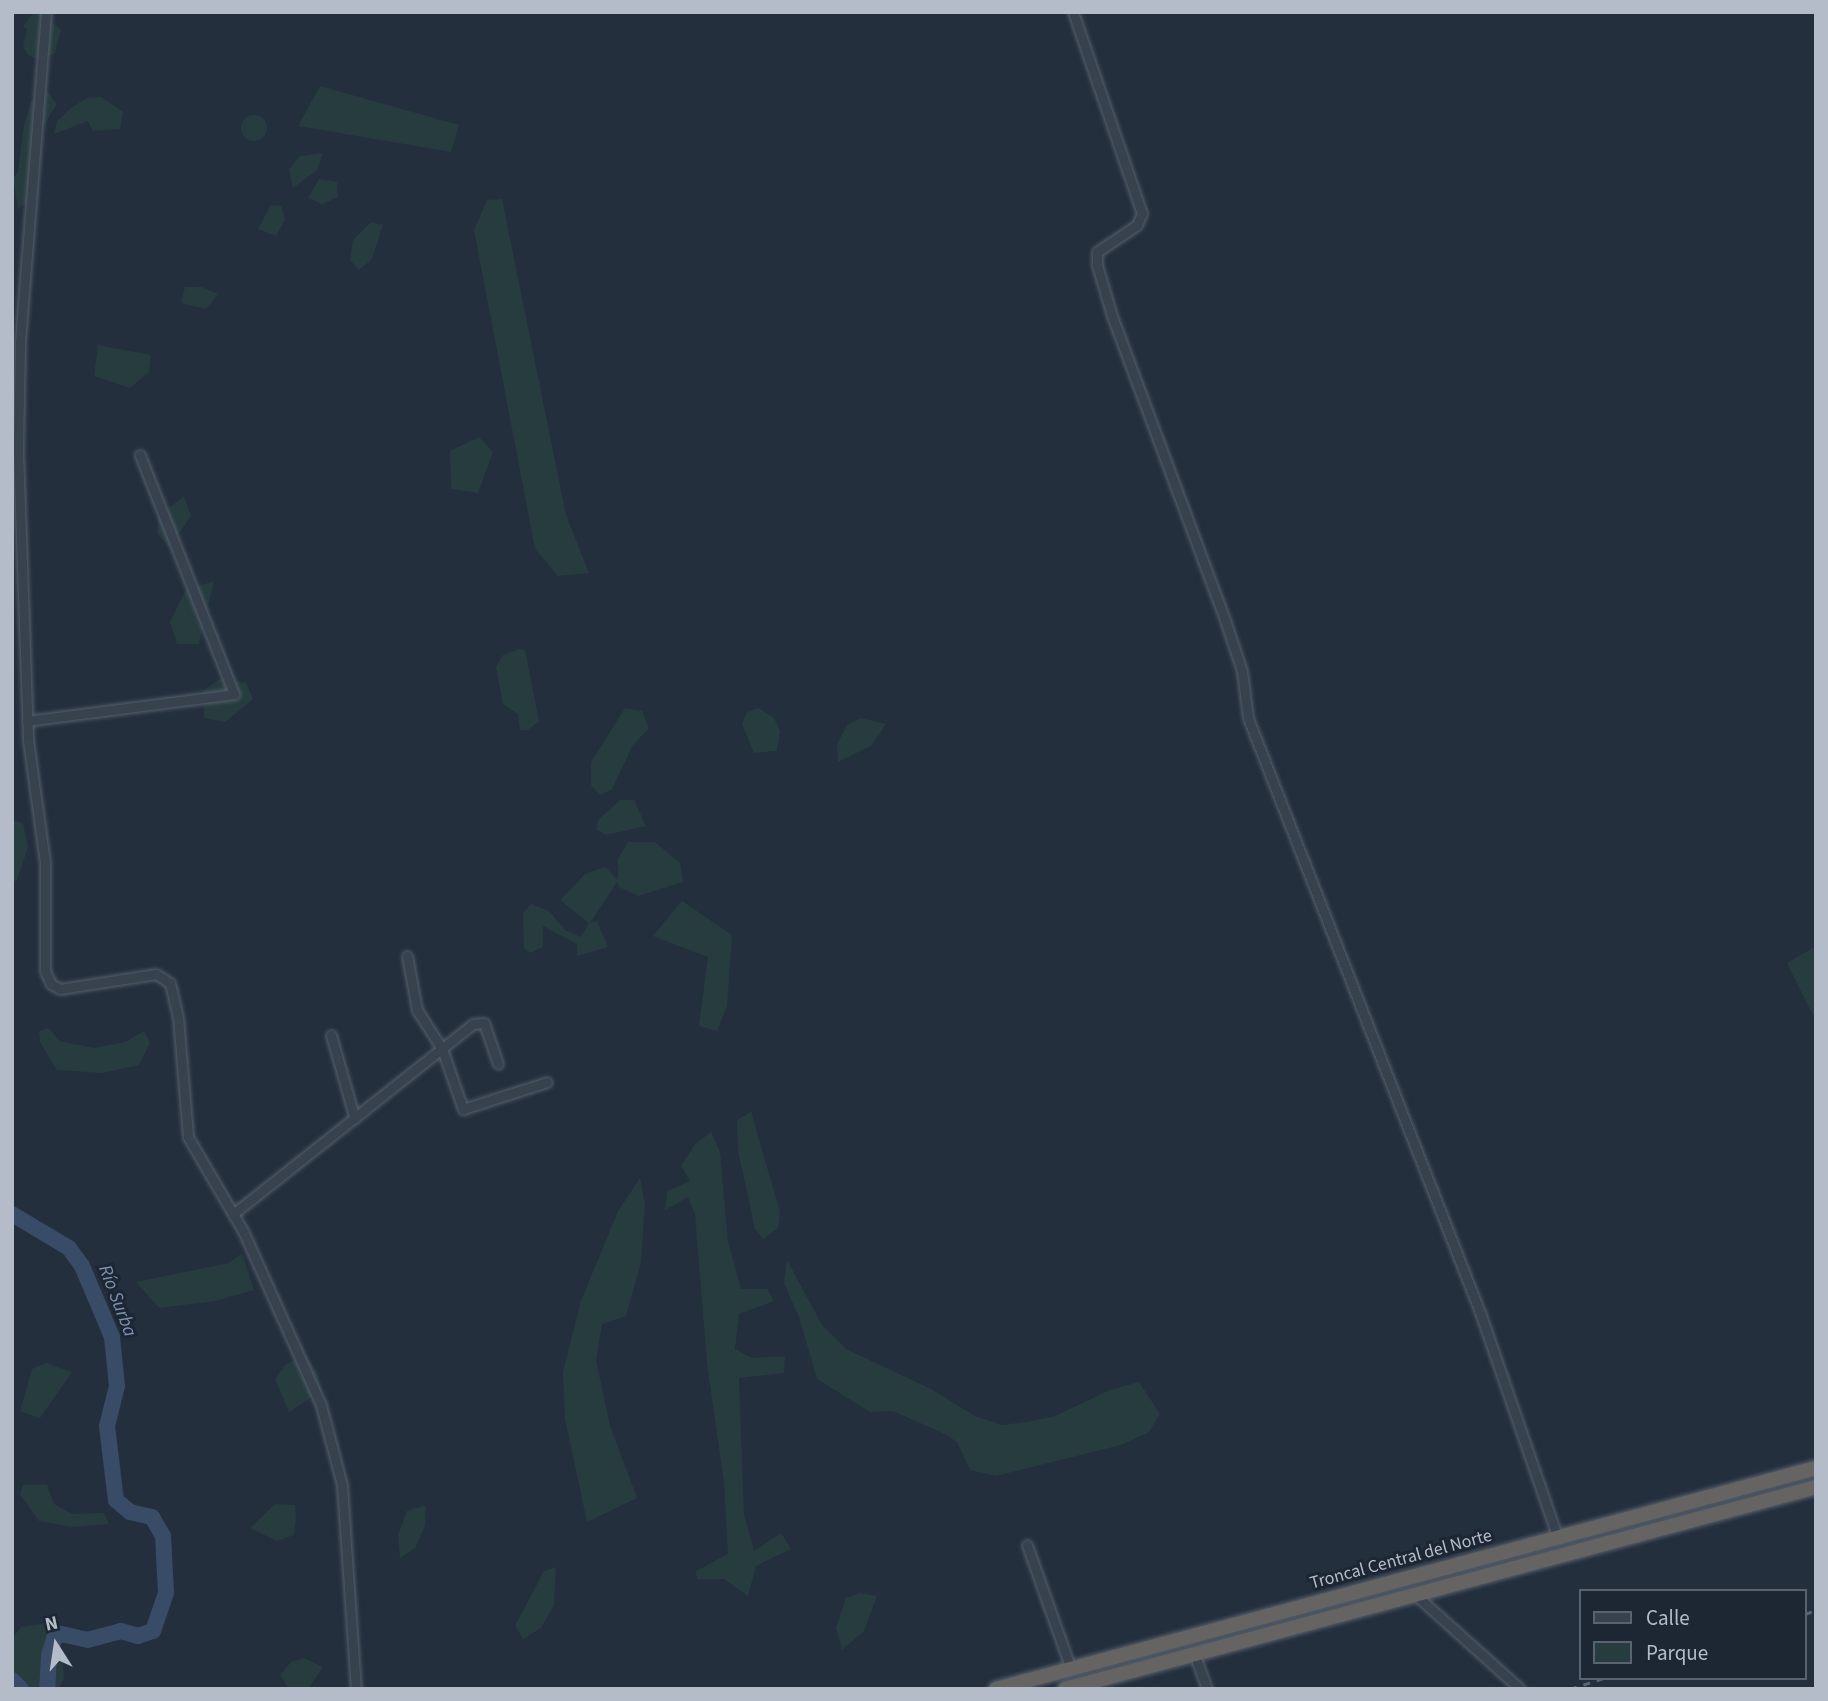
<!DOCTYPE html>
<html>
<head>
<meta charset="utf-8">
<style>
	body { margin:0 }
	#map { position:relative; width:1828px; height:1701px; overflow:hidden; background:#242f3e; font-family:"Source Sans 3",sans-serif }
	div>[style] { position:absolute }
	.green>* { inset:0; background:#263c3f }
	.round { border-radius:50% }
	.river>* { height:16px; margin:-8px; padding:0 8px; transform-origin:8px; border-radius:8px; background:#394c67 }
	.roads { filter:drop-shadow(0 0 2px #565f6c) drop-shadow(0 0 2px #565f6c) }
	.minor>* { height:9px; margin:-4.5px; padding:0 4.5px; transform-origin:4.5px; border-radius:4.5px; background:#38414e }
	.trunk>* { height:14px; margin:-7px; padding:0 7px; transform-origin:7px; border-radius:7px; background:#656462 }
	.rail>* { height:2.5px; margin-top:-1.25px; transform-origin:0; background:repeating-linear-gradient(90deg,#5a6575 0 7px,transparent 0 14px) }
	span { translate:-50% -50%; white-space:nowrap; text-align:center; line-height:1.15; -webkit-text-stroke:6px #1d2633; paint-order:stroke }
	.street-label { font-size:18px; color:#b4bcc9 }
	.water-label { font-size:19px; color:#7c92b1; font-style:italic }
	.frame { position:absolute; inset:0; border:14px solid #b4bcc9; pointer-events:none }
	.legend { position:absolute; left:1579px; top:1589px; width:228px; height:91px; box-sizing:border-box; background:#1d2633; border:2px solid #59626f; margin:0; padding:9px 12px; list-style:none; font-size:21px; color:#b4bcc9 }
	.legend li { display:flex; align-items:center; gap:14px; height:35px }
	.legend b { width:35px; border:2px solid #59626f }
	.north { position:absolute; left:21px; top:1610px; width:70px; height:70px; -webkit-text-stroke:5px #1d2633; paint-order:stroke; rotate:348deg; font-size:19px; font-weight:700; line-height:28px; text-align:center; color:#b4bcc9 }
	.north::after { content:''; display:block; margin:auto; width:24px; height:32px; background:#b4bcc9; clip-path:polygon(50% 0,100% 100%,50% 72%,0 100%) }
</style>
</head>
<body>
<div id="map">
	<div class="green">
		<i style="clip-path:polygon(34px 12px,50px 12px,52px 22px,61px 30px,55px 53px,37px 59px,28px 55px,23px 46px,27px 30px,23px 26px)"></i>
		<i style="clip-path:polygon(320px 86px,459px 125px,451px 152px,298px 126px)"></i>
		<i style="clip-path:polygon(46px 90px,57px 104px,38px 134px,38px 193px,18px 209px,13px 178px,18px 172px,24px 125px,31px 102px)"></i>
		<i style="clip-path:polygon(101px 97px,123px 112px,120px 129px,93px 131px,88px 121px,54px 134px,57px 121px,71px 108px,87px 98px)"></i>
		<i class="round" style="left:241px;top:115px;width:26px;height:26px"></i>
		<i style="clip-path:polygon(323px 153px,317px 170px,293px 188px,289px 169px,300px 156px)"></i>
		<i style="clip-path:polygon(319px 179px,337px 182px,338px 197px,322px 204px,308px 198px)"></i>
		<i style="clip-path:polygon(502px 199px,566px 515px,589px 573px,558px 576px,535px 549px,474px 230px,487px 200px)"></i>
		<i style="clip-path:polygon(271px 205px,281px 206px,285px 220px,276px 236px,258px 229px)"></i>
		<i style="clip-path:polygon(371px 222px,383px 225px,372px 259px,359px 270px,350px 260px,353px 240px)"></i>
		<i style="clip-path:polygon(185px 287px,201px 287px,218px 294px,206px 309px,181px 303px)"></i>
		<i style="clip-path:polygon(98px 345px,151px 355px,149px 372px,130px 388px,94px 376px)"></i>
		<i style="clip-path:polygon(479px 437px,493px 452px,478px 493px,451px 489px,450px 451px)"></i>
		<i style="clip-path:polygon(184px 496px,191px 516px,169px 547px,157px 533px,158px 517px)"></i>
		<i style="clip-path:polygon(214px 581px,199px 644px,177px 644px,170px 622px,186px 590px)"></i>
		<i style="clip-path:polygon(520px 649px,525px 650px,539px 721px,528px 730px,520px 730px,518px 714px,503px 704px,496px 667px,503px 655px)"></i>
		<i style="clip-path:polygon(221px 678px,246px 683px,253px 699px,225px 722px,204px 718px,204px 690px)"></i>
		<i style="clip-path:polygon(625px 708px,642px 711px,649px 728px,633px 745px,612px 789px,600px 795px,591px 785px,591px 762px)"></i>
		<i style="clip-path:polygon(758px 708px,774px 718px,780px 731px,777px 751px,754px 753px,742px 724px,747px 712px)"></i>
		<i style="clip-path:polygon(861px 718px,886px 724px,871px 746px,838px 762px,837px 745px,847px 725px)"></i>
		<i style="clip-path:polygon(620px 800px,634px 800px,646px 826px,606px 835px,597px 830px,598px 820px)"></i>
		<i style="clip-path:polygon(12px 820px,23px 823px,28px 847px,17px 880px,12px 882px)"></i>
		<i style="clip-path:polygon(628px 842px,655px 842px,680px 863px,683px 882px,638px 896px,619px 887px,617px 882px,590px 923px,597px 921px,608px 947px,577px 956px,577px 944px,543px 926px,543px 947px,530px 953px,524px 948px,523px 913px,531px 904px,549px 911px,565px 930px,581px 937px,589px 923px,560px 900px,585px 874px,605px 867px,618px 880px,618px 859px)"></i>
		<i style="clip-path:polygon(682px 901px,732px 935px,727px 1006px,717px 1031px,699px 1026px,708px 957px,653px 936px)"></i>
		<i style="clip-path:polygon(1816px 946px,1816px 1021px,1787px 963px)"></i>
		<i style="clip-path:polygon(49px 1028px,59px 1041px,94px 1048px,125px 1042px,144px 1031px,150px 1043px,139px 1065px,102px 1073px,57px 1070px,40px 1042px,39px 1031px)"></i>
		<i style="clip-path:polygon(751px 1112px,780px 1212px,778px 1228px,763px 1239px,755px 1229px,738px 1151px,737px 1120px)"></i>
		<i style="clip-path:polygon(711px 1132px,720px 1152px,728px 1242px,741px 1289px,767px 1289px,774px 1301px,739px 1314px,735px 1349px,752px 1358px,785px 1356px,784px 1373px,739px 1378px,744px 1515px,754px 1551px,781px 1533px,791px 1549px,756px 1566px,748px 1596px,724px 1579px,697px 1579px,696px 1571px,728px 1554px,724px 1483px,707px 1363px,695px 1214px,688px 1197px,665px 1210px,667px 1191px,690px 1181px,681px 1166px,695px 1144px)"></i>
		<i style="clip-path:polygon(640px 1178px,645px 1204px,641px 1262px,626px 1316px,602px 1324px,596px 1360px,610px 1426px,637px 1498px,587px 1522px,565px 1419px,563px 1372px,581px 1301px,618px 1211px)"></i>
		<i style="clip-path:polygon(242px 1253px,254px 1290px,216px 1301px,159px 1308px,136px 1282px,229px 1263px)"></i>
		<i style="clip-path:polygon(787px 1260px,822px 1325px,846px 1349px,931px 1389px,975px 1416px,1002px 1425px,1027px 1422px,1055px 1416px,1110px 1390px,1139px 1382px,1160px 1414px,1149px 1432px,1121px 1445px,996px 1476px,970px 1470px,957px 1442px,945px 1434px,893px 1411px,870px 1412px,817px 1379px,799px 1317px,784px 1283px)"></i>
		<i style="clip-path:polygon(306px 1355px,318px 1374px,321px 1391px,289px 1412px,275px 1379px,285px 1365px)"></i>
		<i style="clip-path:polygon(46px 1363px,72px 1372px,40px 1418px,20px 1411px,32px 1369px)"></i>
		<i style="clip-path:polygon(23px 1485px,47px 1485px,54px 1504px,72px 1514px,104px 1513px,109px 1524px,73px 1527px,39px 1521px,20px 1494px)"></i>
		<i style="clip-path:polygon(275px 1504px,295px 1505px,296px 1516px,294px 1535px,277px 1541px,250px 1528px)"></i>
		<i style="clip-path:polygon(426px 1505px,425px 1526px,415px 1548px,400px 1558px,398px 1535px,407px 1511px)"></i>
		<i style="clip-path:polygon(556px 1567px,554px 1605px,541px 1628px,523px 1639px,515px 1626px,544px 1571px)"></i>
		<i style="clip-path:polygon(860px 1593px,877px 1596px,864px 1631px,842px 1650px,836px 1627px,846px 1598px)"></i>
		<i style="clip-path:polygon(59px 1622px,64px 1679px,58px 1689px,12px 1689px,12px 1639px,21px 1627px)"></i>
		<i style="clip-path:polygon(304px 1658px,323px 1667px,308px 1689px,289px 1689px,280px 1675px,291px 1662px)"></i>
	</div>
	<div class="river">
		<i style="left:12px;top:1214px;width:66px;rotate:30.8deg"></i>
		<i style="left:69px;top:1248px;width:22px;rotate:54deg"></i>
		<i style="left:82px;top:1266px;width:77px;rotate:67.1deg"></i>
		<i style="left:112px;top:1337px;width:49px;rotate:84.2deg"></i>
		<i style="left:117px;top:1386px;width:41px;rotate:104deg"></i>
		<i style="left:107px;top:1426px;width:75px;rotate:83.1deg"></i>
		<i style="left:116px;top:1500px;width:18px;rotate:41deg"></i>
		<i style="left:130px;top:1512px;width:23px;rotate:13deg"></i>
		<i style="left:152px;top:1517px;width:22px;rotate:60deg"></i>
		<i style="left:163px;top:1536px;width:57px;rotate:87deg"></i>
		<i style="left:166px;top:1593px;width:40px;rotate:108.9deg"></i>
		<i style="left:153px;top:1631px;width:16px;rotate:162deg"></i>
		<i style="left:138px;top:1636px;width:18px;rotate:-164deg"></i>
		<i style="left:121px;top:1631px;width:34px;rotate:165deg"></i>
		<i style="left:88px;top:1640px;width:28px;rotate:-167deg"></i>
		<i style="left:61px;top:1634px;width:9px;rotate:144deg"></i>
		<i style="left:54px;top:1639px;width:17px;rotate:107deg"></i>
		<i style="left:49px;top:1655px;width:34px;rotate:93deg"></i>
		<i style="left:12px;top:1680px;width:13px;rotate:45deg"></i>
	</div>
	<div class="roads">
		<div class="minor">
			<i style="left:46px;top:12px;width:334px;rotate:94.5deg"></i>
			<i style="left:20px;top:345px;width:106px;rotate:91.1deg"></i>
			<i style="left:18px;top:451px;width:289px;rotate:88deg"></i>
			<i style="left:28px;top:740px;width:124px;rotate:82.1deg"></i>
			<i style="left:45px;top:863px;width:108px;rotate:90deg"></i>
			<i style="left:45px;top:971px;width:14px;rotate:65deg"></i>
			<i style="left:51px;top:984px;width:10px;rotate:29deg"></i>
			<i style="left:60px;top:989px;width:97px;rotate:-8.9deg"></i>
			<i style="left:156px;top:974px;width:17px;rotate:33deg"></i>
			<i style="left:170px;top:983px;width:35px;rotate:77deg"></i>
			<i style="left:178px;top:1017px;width:120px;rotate:85.2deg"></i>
			<i style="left:188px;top:1137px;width:111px;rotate:59.7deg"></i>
			<i style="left:244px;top:1233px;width:188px;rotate:65.9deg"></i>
			<i style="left:321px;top:1405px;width:83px;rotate:75.3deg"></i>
			<i style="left:342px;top:1485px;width:204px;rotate:86.1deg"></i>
			<i style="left:1073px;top:12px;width:213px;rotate:71.1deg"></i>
			<i style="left:1142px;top:213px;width:13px;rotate:113deg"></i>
			<i style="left:1137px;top:225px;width:48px;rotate:146deg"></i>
			<i style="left:1097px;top:252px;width:13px;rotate:90deg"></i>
			<i style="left:1097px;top:265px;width:53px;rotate:73.6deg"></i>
			<i style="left:1112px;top:316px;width:324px;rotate:69.6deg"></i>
			<i style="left:1225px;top:620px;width:54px;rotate:71.6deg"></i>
			<i style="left:1242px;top:671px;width:47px;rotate:82.7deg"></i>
			<i style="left:1248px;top:718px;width:641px;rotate:68.68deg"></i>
			<i style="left:1481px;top:1315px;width:236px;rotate:71deg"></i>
			<i style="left:27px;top:721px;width:209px;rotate:-7.4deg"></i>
			<i style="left:234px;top:694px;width:257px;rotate:-111.5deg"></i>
			<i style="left:407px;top:956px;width:55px;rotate:79.5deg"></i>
			<i style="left:417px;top:1010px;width:46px;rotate:57.3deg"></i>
			<i style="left:442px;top:1049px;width:64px;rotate:70.7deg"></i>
			<i style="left:463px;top:1109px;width:88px;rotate:-17.8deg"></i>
			<i style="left:331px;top:1035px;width:87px;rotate:74.1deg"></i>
			<i style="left:233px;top:1214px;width:306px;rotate:-38.4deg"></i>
			<i style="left:473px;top:1024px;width:11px;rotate:-5deg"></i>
			<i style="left:484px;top:1023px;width:43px;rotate:71.1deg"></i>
			<i style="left:1027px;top:1545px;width:132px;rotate:70.5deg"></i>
			<i style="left:1418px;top:1597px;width:137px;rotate:42deg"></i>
			<i style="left:1195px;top:1656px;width:35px;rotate:70deg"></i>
		</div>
		<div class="trunk">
			<i style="left:996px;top:1689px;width:849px;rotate:-15.08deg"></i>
			<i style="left:1065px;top:1689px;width:778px;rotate:-15.05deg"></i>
		</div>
	</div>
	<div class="rail">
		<i style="left:1805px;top:1614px;width:12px;rotate:-20deg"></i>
		<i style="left:1570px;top:1689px;width:35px;rotate:-18deg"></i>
	</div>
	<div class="street-label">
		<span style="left:1401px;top:1560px;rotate:-15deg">Troncal Central del Norte</span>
	</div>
	<div class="water-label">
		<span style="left:117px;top:1301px;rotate:69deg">Río Surba</span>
	</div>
	<div class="frame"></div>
	<ul class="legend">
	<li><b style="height:9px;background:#38414e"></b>Calle</li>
	<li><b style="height:19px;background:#263c3f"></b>Parque</li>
	</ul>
	<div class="north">N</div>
</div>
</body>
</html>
